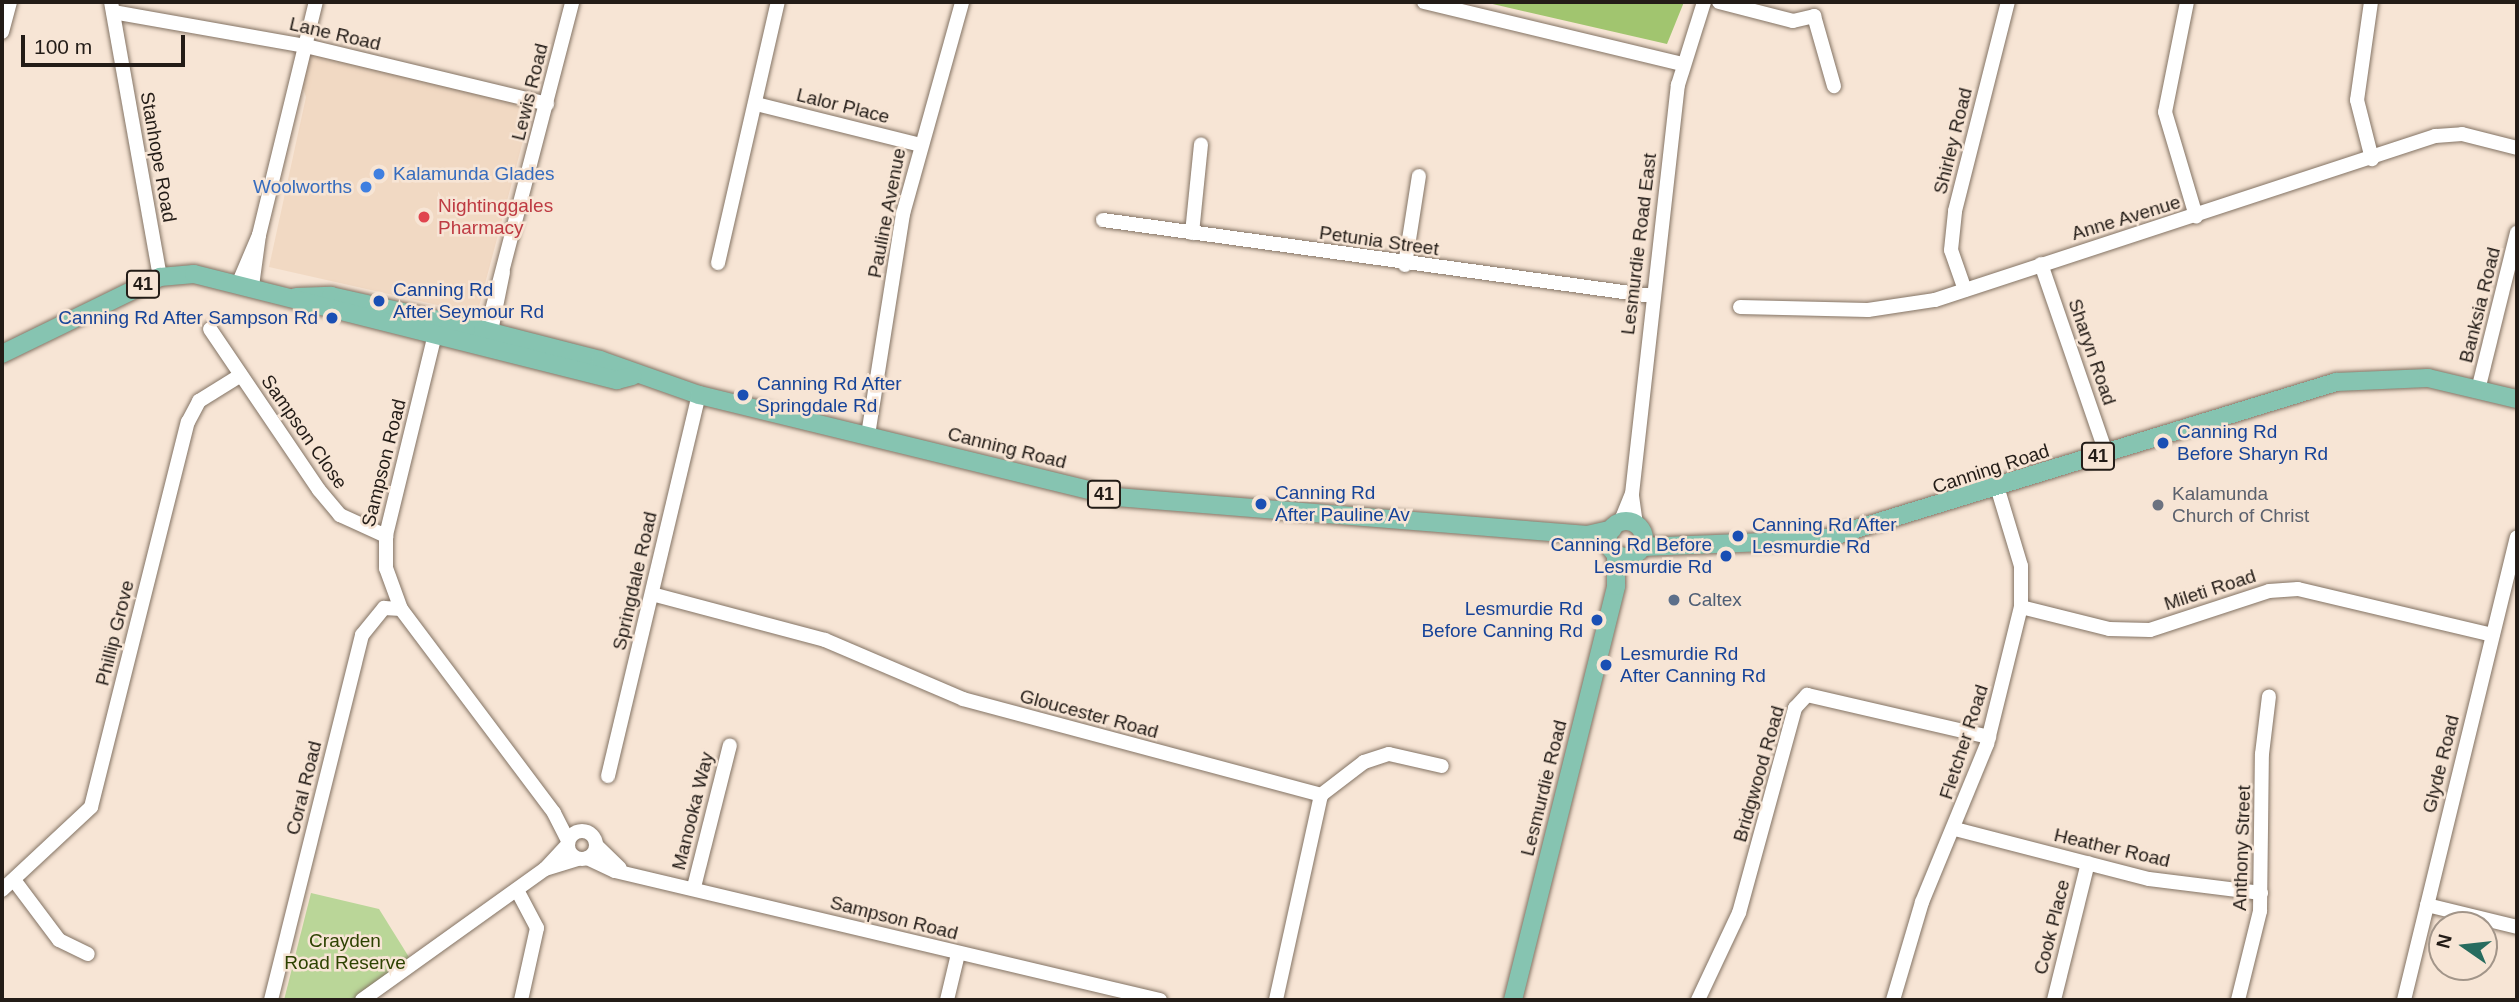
<!DOCTYPE html>
<html>
<head>
<meta charset="utf-8">
<style>
	body { margin:0 }
	#map { position:relative; width:2519px; height:1002px; overflow:hidden; background:#f7e5d5; font-family:Arial,sans-serif }
	div>[style] { position:absolute }
	.built>* { inset:0; background:#f1d9c3 }
	.green>* { inset:0; background:#bad698 }
	.forest>* { inset:0; background:#a1c56f }
	.roads { filter:drop-shadow(0 0 2px #837364) drop-shadow(0 0 2px #837364) }
	.minor>* { height:14px; margin:-7px; padding:0 7px; transform-origin:7px; border-radius:7px; background:#fff }
	.minor>.ring { margin:-7px; padding:0; box-sizing:content-box; background:none; border:14px solid #fff; border-radius:50% }
	.major>* { height:18px; margin:-9px; padding:0 9px; transform-origin:9px; border-radius:9px; background:#86c4b1 }
	.major>.ring { margin:-9px; padding:0; box-sizing:content-box; background:none; border:18px solid #86c4b1; border-radius:50% }
	.dots>* { width:19px; height:19px; translate:-50% -50%; box-sizing:border-box; border:4px solid #f7e5d5; border-radius:50% }
	span { translate:-50% -50%; white-space:nowrap; text-align:center; line-height:1.15; -webkit-text-stroke:5px #f7e5d5; paint-order:stroke }
	.shield-label span { padding:2px 5px; background:#f7e5d5; border:2px solid; border-radius:5px; -webkit-text-stroke-width:0 }
	.shield-label { font-size:18px; color:#231c17; font-weight:700 }
	.street-label { font-size:19px; color:#231c17 }
	.shop-label { font-size:19px; color:#366cbe }
	.left { translate:0 -50%; text-align:left }
	.right { translate:-100% -50%; text-align:right }
	.health-label { font-size:19px; color:#be3a42 }
	.transit-label { font-size:19px; color:#164399 }
	.worship-label { font-size:19px; color:#5b616d }
	.service-label { font-size:19px; color:#4e5e75 }
	.park-label { font-size:19px; color:#2d4201 }
	.frame { position:absolute; inset:0; border:4px solid #231c17; pointer-events:none }
	.north { position:absolute; left:2428px; top:911px; width:70px; height:70px; box-sizing:border-box; background:#f7e5d5; border:2px solid #a29589; border-radius:50%; rotate:284deg; font-size:19px; font-weight:700; line-height:28px; text-align:center; color:#231c17 }
	.north::after { content:''; display:block; margin:auto; width:24px; height:32px; background:#276c5f; clip-path:polygon(50% 0,100% 100%,50% 72%,0 100%) }
	.scale { position:absolute; left:21px; top:35px; width:164px; height:32px; box-sizing:border-box; border:4px solid #231c17; border-top:0; padding-left:9px; font-size:21px; line-height:24px; white-space:nowrap; color:#231c17; -webkit-text-stroke:5px #f7e5d5; paint-order:stroke }
</style>
</head>
<body>
<div id="map">
	<div class="built">
		<i style="clip-path:polygon(309px 52px,532px 107px,477px 314px,269px 267px,306px 97px,302px 85px)"></i>
	</div>
	<div class="green">
		<i style="clip-path:polygon(311px 893px,379px 909px,412px 962px,360px 1000px,284px 1000px)"></i>
	</div>
	<div class="forest">
		<i style="clip-path:polygon(1484px 2px,1684px 2px,1667px 44px)"></i>
	</div>
	<div class="roads">
		<div class="minor">
			<i style="left:111px;top:2px;width:279px;rotate:79.9deg"></i>
			<i style="left:1424px;top:2px;width:266px;rotate:13.5deg"></i>
			<i style="left:1719px;top:2px;width:76px;rotate:14.4deg"></i>
			<i style="left:1793px;top:21px;width:22px;rotate:-13deg"></i>
			<i style="left:1814px;top:16px;width:73px;rotate:74.1deg"></i>
			<i style="left:2187px;top:2px;width:112px;rotate:101.3deg"></i>
			<i style="left:2165px;top:112px;width:109px;rotate:73.4deg"></i>
			<i style="left:2371px;top:2px;width:99px;rotate:98.1deg"></i>
			<i style="left:2357px;top:100px;width:61px;rotate:75.7deg"></i>
			<i style="left:113px;top:12px;width:196px;rotate:10deg"></i>
			<i style="left:306px;top:46px;width:248px;rotate:13.5deg"></i>
			<i style="left:2px;top:32px;width:31px;rotate:-75deg"></i>
			<i style="left:756px;top:104px;width:169px;rotate:14deg"></i>
			<i style="left:1103px;top:220px;width:554px;rotate:7.88deg"></i>
			<i style="left:1192px;top:233px;width:89px;rotate:-84.2deg"></i>
			<i style="left:718px;top:263px;width:268px;rotate:-77.1deg"></i>
			<i style="left:2041px;top:264px;width:200px;rotate:71deg"></i>
			<i style="left:1405px;top:265px;width:90px;rotate:-81.1deg"></i>
			<i style="left:239px;top:282px;width:51px;rotate:-66.9deg"></i>
			<i style="left:252px;top:286px;width:51px;rotate:-82.2deg"></i>
			<i style="left:259px;top:235px;width:240px;rotate:-76.3deg"></i>
			<i style="left:1965px;top:290px;width:42px;rotate:-109.3deg"></i>
			<i style="left:1951px;top:250px;width:39px;rotate:-84deg"></i>
			<i style="left:1955px;top:211px;width:216px;rotate:-75.8deg"></i>
			<i style="left:1740px;top:307px;width:128px;rotate:1.3deg"></i>
			<i style="left:1868px;top:310px;width:68px;rotate:-8.5deg"></i>
			<i style="left:1935px;top:300px;width:526px;rotate:-18.16deg"></i>
			<i style="left:2435px;top:136px;width:27px;rotate:-4deg"></i>
			<i style="left:2462px;top:134px;width:57px;rotate:14.3deg"></i>
			<i style="left:437px;top:326px;width:216px;rotate:103.7deg"></i>
			<i style="left:386px;top:536px;width:32px;rotate:90deg"></i>
			<i style="left:386px;top:568px;width:44px;rotate:69.9deg"></i>
			<i style="left:401px;top:609px;width:255px;rotate:53.1deg"></i>
			<i style="left:554px;top:813px;width:30px;rotate:63deg"></i>
			<i style="left:210px;top:329px;width:194px;rotate:55.9deg"></i>
			<i style="left:319px;top:490px;width:33px;rotate:50deg"></i>
			<i style="left:340px;top:515px;width:51px;rotate:24.5deg"></i>
			<i style="left:484px;top:341px;width:350px;rotate:-75.4deg"></i>
			<i style="left:489px;top:341px;width:70px;rotate:-78.5deg"></i>
			<i style="left:2479px;top:386px;width:158px;rotate:-76.1deg"></i>
			<i style="left:868px;top:435px;width:224px;rotate:-81deg"></i>
			<i style="left:903px;top:214px;width:220px;rotate:-74.4deg"></i>
			<i style="left:1632px;top:496px;width:28px;rotate:82deg"></i>
			<i style="left:1620px;top:523px;width:31px;rotate:-68deg"></i>
			<i style="left:1632px;top:494px;width:412px;rotate:-83.6deg"></i>
			<i style="left:1678px;top:85px;width:87px;rotate:-72.6deg"></i>
			<i style="left:652px;top:594px;width:179px;rotate:14.9deg"></i>
			<i style="left:825px;top:640px;width:150px;rotate:23.1deg"></i>
			<i style="left:963px;top:699px;width:371px;rotate:15deg"></i>
			<i style="left:1321px;top:795px;width:210px;rotate:102.4deg"></i>
			<i style="left:2021px;top:607px;width:91px;rotate:14deg"></i>
			<i style="left:2109px;top:629px;width:41px;rotate:1.4deg"></i>
			<i style="left:2150px;top:630px;width:125px;rotate:-18.1deg"></i>
			<i style="left:2269px;top:591px;width:29px;rotate:-4deg"></i>
			<i style="left:2298px;top:589px;width:200px;rotate:13.3deg"></i>
			<i style="left:608px;top:776px;width:392px;rotate:-76.6deg"></i>
			<i style="left:1321px;top:795px;width:54px;rotate:-37.5deg"></i>
			<i style="left:1364px;top:762px;width:26px;rotate:-18deg"></i>
			<i style="left:1389px;top:754px;width:54px;rotate:12.8deg"></i>
			<i style="left:1955px;top:829px;width:200px;rotate:14.5deg"></i>
			<i style="left:2149px;top:879px;width:113px;rotate:7.1deg"></i>
			<i class="ring" style="left:568px;top:831px;width:14px;height:14px"></i>
			<i style="left:596px;top:845px;width:33px;rotate:44deg"></i>
			<i style="left:587px;top:858px;width:31px;rotate:25deg"></i>
			<i style="left:615px;top:871px;width:560px;rotate:13.32deg"></i>
			<i style="left:545px;top:869px;width:34px;rotate:-17deg"></i>
			<i style="left:14px;top:880px;width:75px;rotate:53.1deg"></i>
			<i style="left:59px;top:940px;width:32px;rotate:26deg"></i>
			<i style="left:694px;top:887px;width:146px;rotate:-75.8deg"></i>
			<i style="left:2px;top:890px;width:122px;rotate:-43deg"></i>
			<i style="left:91px;top:807px;width:397px;rotate:-75.9deg"></i>
			<i style="left:188px;top:422px;width:24px;rotate:-62deg"></i>
			<i style="left:199px;top:401px;width:49px;rotate:-31.8deg"></i>
			<i style="left:517px;top:890px;width:43px;rotate:62.2deg"></i>
			<i style="left:537px;top:928px;width:74px;rotate:102.5deg"></i>
			<i style="left:2427px;top:905px;width:93px;rotate:13.7deg"></i>
			<i style="left:271px;top:1000px;width:376px;rotate:-76deg"></i>
			<i style="left:362px;top:635px;width:35px;rotate:-51deg"></i>
			<i style="left:384px;top:608px;width:17px;rotate:3deg"></i>
			<i style="left:362px;top:1000px;width:225px;rotate:-35.6deg"></i>
			<i style="left:545px;top:869px;width:34px;rotate:-47deg"></i>
			<i style="left:947px;top:1000px;width:47px;rotate:-76.6deg"></i>
			<i style="left:1698px;top:1000px;width:96px;rotate:-64.8deg"></i>
			<i style="left:1739px;top:913px;width:213px;rotate:-74.7deg"></i>
			<i style="left:1795px;top:708px;width:18px;rotate:-47deg"></i>
			<i style="left:1807px;top:695px;width:187px;rotate:13deg"></i>
			<i style="left:1893px;top:1000px;width:102px;rotate:-73.5deg"></i>
			<i style="left:1922px;top:902px;width:171px;rotate:-67.6deg"></i>
			<i style="left:1987px;top:744px;width:141px;rotate:-76.1deg"></i>
			<i style="left:2021px;top:607px;width:41px;rotate:-90deg"></i>
			<i style="left:2021px;top:566px;width:79px;rotate:-106.8deg"></i>
			<i style="left:2054px;top:1000px;width:141px;rotate:-76.1deg"></i>
			<i style="left:2238px;top:1000px;width:92px;rotate:-76.1deg"></i>
			<i style="left:2260px;top:911px;width:157px;rotate:-89.3deg"></i>
			<i style="left:2262px;top:754px;width:58px;rotate:-83.1deg"></i>
			<i style="left:2404px;top:1000px;width:476px;rotate:-76.3deg"></i>
		</div>
		<div class="major">
			<i style="left:296px;top:297px;width:35px;rotate:-2deg"></i>
			<i style="left:331px;top:296px;width:156px;rotate:12.6deg"></i>
			<i style="left:483px;top:330px;width:121px;rotate:14.4deg"></i>
			<i style="left:600px;top:360px;width:105px;rotate:19.5deg"></i>
			<i style="left:699px;top:395px;width:429px;rotate:13.7deg"></i>
			<i style="left:1116px;top:497px;width:473px;rotate:4.6deg"></i>
			<i style="left:1587px;top:535px;width:26px;rotate:-13deg"></i>
			<i style="left:2px;top:354px;width:176px;rotate:-26deg"></i>
			<i style="left:160px;top:277px;width:34px;rotate:-5deg"></i>
			<i style="left:194px;top:274px;width:436px;rotate:14.1deg"></i>
			<i style="left:617px;top:380px;width:16px;rotate:-14deg"></i>
			<i class="ring" style="left:1608px;top:521px;width:18px;height:18px"></i>
			<i style="left:1642px;top:547px;width:178px;rotate:-2.3deg"></i>
			<i style="left:1820px;top:540px;width:540px;rotate:-17.02deg"></i>
			<i style="left:2336px;top:382px;width:92px;rotate:-2.5deg"></i>
			<i style="left:2428px;top:378px;width:91px;rotate:13.3deg"></i>
			<i style="left:1513px;top:1000px;width:427px;rotate:-76deg"></i>
			<i style="left:1616px;top:586px;width:32px;rotate:-90deg"></i>
		</div>
	</div>
	<div class="dots">
		<i style="left:379px;top:174px;background:#3f7fe0"></i>
		<i style="left:366px;top:187px;background:#3f7fe0"></i>
		<i style="left:424px;top:217px;background:#e0444e"></i>
		<i style="left:379px;top:301px;background:#1a4fb4"></i>
		<i style="left:332px;top:318px;background:#1a4fb4"></i>
		<i style="left:743px;top:395px;background:#1a4fb4"></i>
		<i style="left:2163px;top:443px;background:#1a4fb4"></i>
		<i style="left:1261px;top:504px;background:#1a4fb4"></i>
		<i style="left:2158px;top:505px;background:#6b7280"></i>
		<i style="left:1738px;top:536px;background:#1a4fb4"></i>
		<i style="left:1726px;top:556px;background:#1a4fb4"></i>
		<i style="left:1674px;top:600px;background:#5c6f8a"></i>
		<i style="left:1597px;top:620px;background:#1a4fb4"></i>
		<i style="left:1606px;top:665px;background:#1a4fb4"></i>
	</div>
	<div class="shield-label">
		<span style="left:143px;top:284px">41</span>
		<span style="left:2098px;top:456px">41</span>
		<span style="left:1104px;top:494px">41</span>
	</div>
	<div class="street-label">
		<span style="left:335px;top:34px;rotate:13deg">Lane Road</span>
		<span style="left:530px;top:92px;rotate:-76deg">Lewis Road</span>
		<span style="left:843px;top:106px;rotate:14deg">Lalor Place</span>
		<span style="left:1953px;top:141px;rotate:-76deg">Shirley Road</span>
		<span style="left:158px;top:157px;rotate:80deg">Stanhope Road</span>
		<span style="left:887px;top:213px;rotate:-79deg">Pauline Avenue</span>
		<span style="left:2126px;top:218px;rotate:-17deg">Anne Avenue</span>
		<span style="left:1379px;top:241px;rotate:8deg">Petunia Street</span>
		<span style="left:1639px;top:244px;rotate:-83deg">Lesmurdie Road East</span>
		<span style="left:2480px;top:305px;rotate:-76deg">Banksia Road</span>
		<span style="left:2092px;top:352px;rotate:71deg">Sharyn Road</span>
		<span style="left:304px;top:432px;rotate:55deg">Sampson Close</span>
		<span style="left:1007px;top:448px;rotate:14deg">Canning Road</span>
		<span style="left:384px;top:463px;rotate:-76deg">Sampson Road</span>
		<span style="left:1991px;top:469px;rotate:-18deg">Canning Road</span>
		<span style="left:635px;top:581px;rotate:-77deg">Springdale Road</span>
		<span style="left:2210px;top:590px;rotate:-18deg">Mileti Road</span>
		<span style="left:115px;top:633px;rotate:-76deg">Phillip Grove</span>
		<span style="left:1089px;top:714px;rotate:15deg">Gloucester Road</span>
		<span style="left:1964px;top:742px;rotate:-72deg">Fletcher Road</span>
		<span style="left:2441px;top:764px;rotate:-76deg">Glyde Road</span>
		<span style="left:1759px;top:774px;rotate:-74deg">Bridgwood Road</span>
		<span style="left:304px;top:788px;rotate:-76deg">Coral Road</span>
		<span style="left:1544px;top:788px;rotate:-76deg">Lesmurdie Road</span>
		<span style="left:693px;top:811px;rotate:-76deg">Manooka Way</span>
		<span style="left:2112px;top:848px;rotate:13deg">Heather Road</span>
		<span style="left:2242px;top:848px;rotate:-88deg">Anthony Street</span>
		<span style="left:894px;top:918px;rotate:14deg">Sampson Road</span>
		<span style="left:2052px;top:927px;rotate:-76deg">Cook Place</span>
	</div>
	<div class="shop-label">
		<span class="left" style="left:393px;top:174px">Kalamunda Glades</span>
		<span class="right" style="left:352px;top:187px">Woolworths</span>
	</div>
	<div class="health-label">
		<span class="left" style="left:438px;top:217px">Nightinggales<br>Pharmacy</span>
	</div>
	<div class="transit-label">
		<span class="left" style="left:393px;top:301px">Canning Rd<br>After Seymour Rd</span>
		<span class="right" style="left:318px;top:318px">Canning Rd After Sampson Rd</span>
		<span class="left" style="left:757px;top:395px">Canning Rd After<br>Springdale Rd</span>
		<span class="left" style="left:2177px;top:443px">Canning Rd<br>Before Sharyn Rd</span>
		<span class="left" style="left:1275px;top:504px">Canning Rd<br>After Pauline Av</span>
		<span class="left" style="left:1752px;top:536px">Canning Rd After<br>Lesmurdie Rd</span>
		<span class="right" style="left:1712px;top:556px">Canning Rd Before<br>Lesmurdie Rd</span>
		<span class="right" style="left:1583px;top:620px">Lesmurdie Rd<br>Before Canning Rd</span>
		<span class="left" style="left:1620px;top:665px">Lesmurdie Rd<br>After Canning Rd</span>
	</div>
	<div class="worship-label">
		<span class="left" style="left:2172px;top:505px">Kalamunda<br>Church of Christ</span>
	</div>
	<div class="service-label">
		<span class="left" style="left:1688px;top:600px">Caltex</span>
	</div>
	<div class="park-label">
		<span style="left:345px;top:952px">Crayden<br>Road Reserve</span>
	</div>
	<div class="frame"></div>
	<div class="north">N</div>
	<div class="scale">100 m</div>
</div>
</body>
</html>
